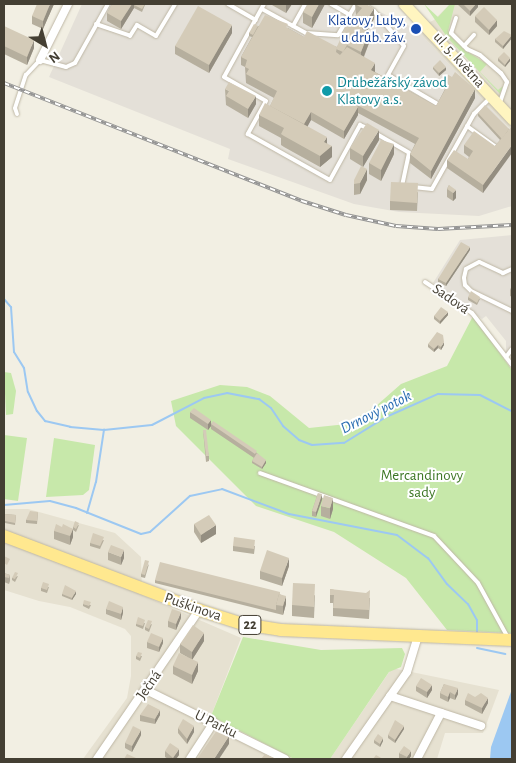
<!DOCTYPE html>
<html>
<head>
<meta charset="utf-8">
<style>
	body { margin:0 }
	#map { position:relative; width:516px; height:763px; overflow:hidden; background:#f2efe3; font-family:"Alegreya Sans",sans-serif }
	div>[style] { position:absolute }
	.residential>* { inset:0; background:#e6e1d1 }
	.industrial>* { inset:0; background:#e4e0d8 }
	.green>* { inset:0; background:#c7e8aa }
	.water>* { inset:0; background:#9cc8f2 }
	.stream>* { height:2px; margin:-1px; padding:0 1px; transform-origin:1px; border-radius:1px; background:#9cc8f2 }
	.roads { filter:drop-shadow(0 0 1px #beb7a5) drop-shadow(0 0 1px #beb7a5) }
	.lane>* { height:4px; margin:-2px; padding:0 2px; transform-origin:2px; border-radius:2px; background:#fff }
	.street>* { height:8px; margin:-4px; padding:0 4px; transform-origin:4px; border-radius:4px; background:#fff }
	.secondary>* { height:11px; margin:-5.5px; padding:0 5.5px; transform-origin:5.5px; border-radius:5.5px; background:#fff5c0 }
	.primary>* { height:12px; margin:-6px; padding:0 6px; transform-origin:6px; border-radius:6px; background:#ffe88f }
	.rail>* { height:4px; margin-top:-2px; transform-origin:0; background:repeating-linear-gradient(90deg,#fff 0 5.5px,#949494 0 11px); box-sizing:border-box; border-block:1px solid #949494 }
	.wall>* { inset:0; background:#b6af9e }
	.shaded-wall>* { inset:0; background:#948e81 }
	.building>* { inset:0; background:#d4cbb8 }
	.dots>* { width:14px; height:14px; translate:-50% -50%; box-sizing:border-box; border:2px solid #fff; border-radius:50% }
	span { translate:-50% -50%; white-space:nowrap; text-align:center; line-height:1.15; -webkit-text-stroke:4px #fff; paint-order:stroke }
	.shield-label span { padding:1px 4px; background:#fff; border:1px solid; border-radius:4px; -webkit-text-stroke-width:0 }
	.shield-label { font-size:14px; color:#443f33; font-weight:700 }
	.transit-label { font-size:15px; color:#164399 }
	.right { translate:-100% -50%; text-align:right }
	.street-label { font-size:15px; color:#443f33 }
	.culture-label { font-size:15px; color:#0d838f }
	.left { translate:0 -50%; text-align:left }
	.park-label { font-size:15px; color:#3d7725 }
	.water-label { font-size:16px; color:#2a6db2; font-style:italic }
	.frame { position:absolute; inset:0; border:5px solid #443f33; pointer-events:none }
	.north { position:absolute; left:20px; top:20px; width:50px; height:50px; -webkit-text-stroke:4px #fff; paint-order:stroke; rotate:143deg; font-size:14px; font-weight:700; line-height:20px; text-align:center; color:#443f33 }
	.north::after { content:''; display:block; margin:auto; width:18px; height:22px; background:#443f33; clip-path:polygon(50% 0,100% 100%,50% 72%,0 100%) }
</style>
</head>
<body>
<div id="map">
	<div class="residential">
		<i style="clip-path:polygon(450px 4px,512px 4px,512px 131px,416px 29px,434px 20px)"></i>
		<i style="clip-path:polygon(4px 509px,28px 509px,115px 533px,141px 557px,142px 595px,241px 638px,211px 716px,294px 759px,83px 759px,127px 698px,131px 676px,131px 636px,125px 629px,70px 607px,39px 601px,4px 590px)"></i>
		<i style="clip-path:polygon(392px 668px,499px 690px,483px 733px,445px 733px,437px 759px,330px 759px)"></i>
	</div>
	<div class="industrial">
		<i style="clip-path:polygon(82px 4px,363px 4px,416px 29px,512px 131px,512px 206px,479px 216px,399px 212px,354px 204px,228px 159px,230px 149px,49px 77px)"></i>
		<i style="clip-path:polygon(512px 235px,512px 357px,506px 352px,506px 341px,486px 316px,482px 319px,433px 283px,460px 240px)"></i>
	</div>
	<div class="green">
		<i style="clip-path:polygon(424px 4px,438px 17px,450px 4px,455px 4px,448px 31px,468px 52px,487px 64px,480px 72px,498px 90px,503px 86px,500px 94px,447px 37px)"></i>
		<i style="clip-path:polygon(473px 316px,512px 370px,512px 633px,447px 630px,406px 578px,334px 532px,256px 506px,176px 426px,171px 401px,220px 385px,247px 387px,270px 396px,309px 428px,347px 424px,376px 406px,401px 384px,447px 366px)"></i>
		<i style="clip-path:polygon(4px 372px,11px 373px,16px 391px,13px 414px,6px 415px)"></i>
		<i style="clip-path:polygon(4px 435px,27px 438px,18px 501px,4px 499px)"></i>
		<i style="clip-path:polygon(54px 438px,95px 445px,89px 490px,83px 495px,46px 497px)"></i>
		<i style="clip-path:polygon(243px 637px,321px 650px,402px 648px,405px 654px,401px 667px,389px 672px,330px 759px,294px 759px,211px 716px)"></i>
	</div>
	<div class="water">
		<i style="clip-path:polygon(512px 689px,512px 759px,490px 759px,491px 747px)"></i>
	</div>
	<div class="stream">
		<i style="left:4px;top:299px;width:11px;rotate:49deg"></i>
		<i style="left:11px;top:307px;width:45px;rotate:86.2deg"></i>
		<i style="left:14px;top:352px;width:19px;rotate:58deg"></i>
		<i style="left:24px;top:368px;width:24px;rotate:81deg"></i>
		<i style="left:28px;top:392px;width:21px;rotate:65deg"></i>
		<i style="left:37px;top:411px;width:13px;rotate:51deg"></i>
		<i style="left:45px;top:421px;width:26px;rotate:13deg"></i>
		<i style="left:70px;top:427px;width:34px;rotate:5deg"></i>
		<i style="left:104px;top:430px;width:48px;rotate:-5.9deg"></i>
		<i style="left:152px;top:425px;width:59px;rotate:-27.4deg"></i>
		<i style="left:204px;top:398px;width:24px;rotate:-12deg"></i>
		<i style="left:227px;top:393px;width:33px;rotate:11deg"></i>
		<i style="left:259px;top:399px;width:15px;rotate:37deg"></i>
		<i style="left:271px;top:408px;width:22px;rotate:56deg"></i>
		<i style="left:283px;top:426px;width:21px;rotate:41deg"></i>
		<i style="left:299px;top:440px;width:14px;rotate:21deg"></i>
		<i style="left:312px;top:445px;width:32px;rotate:-4deg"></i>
		<i style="left:344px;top:443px;width:49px;rotate:-31.8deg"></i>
		<i style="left:386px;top:417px;width:57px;rotate:-23.9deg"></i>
		<i style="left:438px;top:394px;width:42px;rotate:1.4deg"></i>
		<i style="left:480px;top:395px;width:36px;rotate:27deg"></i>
		<i style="left:4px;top:505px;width:46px;rotate:-5deg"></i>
		<i style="left:50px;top:501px;width:27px;rotate:15deg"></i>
		<i style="left:76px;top:508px;width:70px;rotate:21.8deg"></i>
		<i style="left:141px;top:534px;width:9px;rotate:-13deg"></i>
		<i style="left:150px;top:532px;width:54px;rotate:-42deg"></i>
		<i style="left:190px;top:496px;width:33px;rotate:-12deg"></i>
		<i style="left:222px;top:489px;width:72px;rotate:20.5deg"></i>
		<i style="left:289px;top:514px;width:110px;rotate:11deg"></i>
		<i style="left:397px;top:535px;width:39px;rotate:37deg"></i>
		<i style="left:428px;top:558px;width:32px;rotate:54deg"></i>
		<i style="left:447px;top:584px;width:29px;rotate:44deg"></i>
		<i style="left:468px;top:604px;width:18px;rotate:61deg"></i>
		<i style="left:477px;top:620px;width:12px;rotate:90deg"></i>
		<i style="left:87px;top:513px;width:32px;rotate:-74deg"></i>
		<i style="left:96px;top:482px;width:53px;rotate:-81.3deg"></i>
		<i style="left:477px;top:648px;width:29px;rotate:12deg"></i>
	</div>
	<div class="roads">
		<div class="lane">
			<i style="left:228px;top:4px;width:32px;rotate:30deg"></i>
			<i style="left:264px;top:4px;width:83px;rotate:118.7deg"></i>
			<i style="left:224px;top:77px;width:48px;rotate:29.7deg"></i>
			<i style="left:266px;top:101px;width:38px;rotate:119deg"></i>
			<i style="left:248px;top:134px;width:94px;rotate:29.3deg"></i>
			<i style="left:330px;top:180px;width:63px;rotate:-61.4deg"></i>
			<i style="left:360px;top:125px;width:8px;rotate:23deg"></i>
			<i style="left:331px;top:4px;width:22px;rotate:30deg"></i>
			<i style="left:363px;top:4px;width:13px;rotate:32deg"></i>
			<i style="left:374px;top:11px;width:46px;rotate:49.4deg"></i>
			<i style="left:404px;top:46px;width:33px;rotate:119deg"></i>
			<i style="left:388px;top:75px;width:56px;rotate:30.3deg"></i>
			<i style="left:262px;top:9px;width:50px;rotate:28.6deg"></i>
			<i style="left:306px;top:33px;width:32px;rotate:4deg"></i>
			<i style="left:338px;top:35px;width:36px;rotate:-60deg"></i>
			<i style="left:456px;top:18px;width:16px;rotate:108deg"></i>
			<i style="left:451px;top:33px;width:23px;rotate:45deg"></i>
			<i style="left:467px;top:49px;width:14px;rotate:25deg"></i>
			<i style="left:480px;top:55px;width:28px;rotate:41deg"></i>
			<i style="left:501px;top:73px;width:11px;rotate:56deg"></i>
			<i style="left:507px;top:82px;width:21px;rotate:109deg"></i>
			<i style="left:96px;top:24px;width:36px;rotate:19deg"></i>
			<i style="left:130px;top:36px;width:13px;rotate:-58deg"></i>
			<i style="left:137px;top:25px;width:22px;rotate:30deg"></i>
			<i style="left:156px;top:36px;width:37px;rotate:-59deg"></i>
			<i style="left:293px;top:26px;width:25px;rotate:-61deg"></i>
			<i style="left:464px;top:46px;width:15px;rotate:-48deg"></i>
			<i style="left:17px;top:114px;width:6px;rotate:-108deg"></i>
			<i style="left:15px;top:108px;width:35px;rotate:-72deg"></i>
			<i style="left:26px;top:75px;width:21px;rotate:-47deg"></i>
			<i style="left:40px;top:60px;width:27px;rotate:15deg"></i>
			<i style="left:66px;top:67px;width:10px;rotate:-24deg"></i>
			<i style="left:75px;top:63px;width:68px;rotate:-60.8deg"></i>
			<i style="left:467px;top:126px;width:36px;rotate:36deg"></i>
			<i style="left:375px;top:133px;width:39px;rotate:30deg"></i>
			<i style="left:409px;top:153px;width:33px;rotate:102deg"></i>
			<i style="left:413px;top:187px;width:19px;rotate:6deg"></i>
			<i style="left:432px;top:189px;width:86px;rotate:-60.8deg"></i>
			<i style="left:474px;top:114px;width:23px;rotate:-45deg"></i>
			<i style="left:512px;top:269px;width:10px;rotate:156deg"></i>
			<i style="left:503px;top:273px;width:26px;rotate:-155deg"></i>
			<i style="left:479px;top:262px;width:15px;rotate:152deg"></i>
			<i style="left:466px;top:269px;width:9px;rotate:103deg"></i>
			<i style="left:464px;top:278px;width:7px;rotate:82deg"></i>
			<i style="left:465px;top:285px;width:8px;rotate:45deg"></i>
			<i style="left:471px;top:291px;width:46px;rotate:26deg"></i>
			<i style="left:425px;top:282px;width:56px;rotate:33.4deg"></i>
			<i style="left:472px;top:313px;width:66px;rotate:52.4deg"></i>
			<i style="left:506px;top:357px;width:10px;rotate:-53deg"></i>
			<i style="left:260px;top:473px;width:185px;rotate:19.9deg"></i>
			<i style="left:434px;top:536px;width:64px;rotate:46.9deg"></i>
			<i style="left:478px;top:583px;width:60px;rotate:61.3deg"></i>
		</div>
		<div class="street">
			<i style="left:40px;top:60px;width:63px;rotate:-63.4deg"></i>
			<i style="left:146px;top:690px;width:155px;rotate:26.4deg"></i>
			<i style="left:390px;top:696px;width:96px;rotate:18.2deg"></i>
			<i style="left:97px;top:759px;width:181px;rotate:-55.6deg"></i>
			<i style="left:190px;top:759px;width:44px;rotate:-57deg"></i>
			<i style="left:346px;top:759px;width:106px;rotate:-55deg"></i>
			<i style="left:407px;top:672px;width:39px;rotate:-73deg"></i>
			<i style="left:417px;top:759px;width:52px;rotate:-62.4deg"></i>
		</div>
		<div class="secondary">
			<i style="left:404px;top:4px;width:158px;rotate:46.8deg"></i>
		</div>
		<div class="primary">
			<i style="left:4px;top:536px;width:209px;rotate:20.8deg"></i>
			<i style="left:199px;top:610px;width:46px;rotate:17.7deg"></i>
			<i style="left:243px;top:624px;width:38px;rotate:9deg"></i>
			<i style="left:281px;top:630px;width:231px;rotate:2.5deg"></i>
		</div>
	</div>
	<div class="rail">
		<i style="left:4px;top:83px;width:321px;rotate:21.6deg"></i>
		<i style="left:302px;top:201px;width:46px;rotate:17.7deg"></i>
		<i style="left:346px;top:215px;width:51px;rotate:12.4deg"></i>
		<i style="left:396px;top:226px;width:42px;rotate:4.1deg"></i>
		<i style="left:438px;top:229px;width:74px;rotate:-3.1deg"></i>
	</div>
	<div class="wall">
		<i style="clip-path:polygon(54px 4px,43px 29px,32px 24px,32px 16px)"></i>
		<i style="clip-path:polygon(112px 4px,145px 4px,145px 5px,142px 12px,134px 8px,121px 29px,107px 21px,107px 13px)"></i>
		<i style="clip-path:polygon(272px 4px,292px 4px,286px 13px,272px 5px)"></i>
		<i style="clip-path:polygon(325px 4px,312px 28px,303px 23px,303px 12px)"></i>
		<i style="clip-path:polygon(355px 4px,366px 4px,374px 19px,367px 31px,369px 43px,364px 57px,375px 71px,375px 72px,436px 106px,445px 89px,443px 88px,443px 80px,475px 98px,431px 179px,410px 163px,410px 154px,415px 144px,358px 113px,358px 115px,344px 139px,311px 120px,307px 126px,327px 143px,332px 157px,320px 167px,284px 147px,281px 145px,281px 138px,259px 126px,259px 115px,270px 106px,274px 98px,246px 83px,245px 67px,241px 65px,241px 57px,252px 37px,249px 36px,249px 33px,258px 26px,288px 28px,304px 37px,337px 47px,356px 15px)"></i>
		<i style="clip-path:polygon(457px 4px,478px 4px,478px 7px,470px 16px)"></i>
		<i style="clip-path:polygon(475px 16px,497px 26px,489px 35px,475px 22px)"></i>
		<i style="clip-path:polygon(4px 26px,34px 48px,27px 65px,4px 54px)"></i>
		<i style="clip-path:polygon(232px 33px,209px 73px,175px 54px,175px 46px)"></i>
		<i style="clip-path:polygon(512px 35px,512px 38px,503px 49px,495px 42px,495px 39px)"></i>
		<i style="clip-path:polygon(498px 58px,510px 61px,505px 67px,498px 61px)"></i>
		<i style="clip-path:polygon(433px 67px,446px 70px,439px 76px,433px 69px)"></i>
		<i style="clip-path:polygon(225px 89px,256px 104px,248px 118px,226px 105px)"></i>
		<i style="clip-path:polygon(478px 113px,509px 129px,483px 193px,447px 168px,447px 160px,468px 159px,469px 157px,464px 153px,464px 145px,495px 146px,500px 140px,478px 116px)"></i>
		<i style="clip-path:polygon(379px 140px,363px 167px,350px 159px,350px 148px)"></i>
		<i style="clip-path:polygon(394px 154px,381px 181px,369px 174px,369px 163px)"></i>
		<i style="clip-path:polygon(354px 180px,367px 180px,360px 194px,354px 195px)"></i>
		<i style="clip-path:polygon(449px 185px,456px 198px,453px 201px,447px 197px,447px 189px)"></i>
		<i style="clip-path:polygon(418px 192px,417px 211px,390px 210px,390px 201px)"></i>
		<i style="clip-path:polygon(470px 250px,446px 286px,438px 282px,438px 279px)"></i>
		<i style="clip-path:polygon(512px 285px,512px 297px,510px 296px,510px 290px)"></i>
		<i style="clip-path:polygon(468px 297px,480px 299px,477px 305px,468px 300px)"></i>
		<i style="clip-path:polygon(448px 315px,440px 324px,434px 319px,434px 316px)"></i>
		<i style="clip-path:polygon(428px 344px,444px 345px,441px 350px,438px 348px,434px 352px,428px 347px)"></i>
		<i style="clip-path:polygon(190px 412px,211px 423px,257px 453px,266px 463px,262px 469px,252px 463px,252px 461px,254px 458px,211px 429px,211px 426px,208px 430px,190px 418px)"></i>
		<i style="clip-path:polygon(203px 430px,209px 456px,209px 461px,206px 462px)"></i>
		<i style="clip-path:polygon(318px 493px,316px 517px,312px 516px,312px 511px)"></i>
		<i style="clip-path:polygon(321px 506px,333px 509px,330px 519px,321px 516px)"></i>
		<i style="clip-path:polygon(38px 512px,37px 524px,26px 523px,26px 520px)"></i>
		<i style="clip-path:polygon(4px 514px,16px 515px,15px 525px,5px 523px,4px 521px)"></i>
		<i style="clip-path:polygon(194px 524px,216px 534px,201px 543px,194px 532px)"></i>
		<i style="clip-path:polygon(79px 525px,76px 532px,73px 530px,73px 537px,70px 545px,54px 539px,54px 531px,62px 527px,73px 529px,73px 527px)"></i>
		<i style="clip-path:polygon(104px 540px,100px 549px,90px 546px,90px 543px)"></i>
		<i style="clip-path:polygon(233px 546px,255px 546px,254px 554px,233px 551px)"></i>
		<i style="clip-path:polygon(108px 552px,124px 558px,121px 565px,108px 560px)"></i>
		<i style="clip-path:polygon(149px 564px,145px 578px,141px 577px,141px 574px)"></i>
		<i style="clip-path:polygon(289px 566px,282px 586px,260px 579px,260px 571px)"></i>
		<i style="clip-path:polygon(4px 573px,10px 575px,10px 581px,9px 584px,4px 582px)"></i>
		<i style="clip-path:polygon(18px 576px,15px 582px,12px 580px,12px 578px)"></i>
		<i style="clip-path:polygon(155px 580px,280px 594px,286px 604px,283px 615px,155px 583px)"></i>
		<i style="clip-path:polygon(49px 587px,47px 593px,41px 591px,41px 588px)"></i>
		<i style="clip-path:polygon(330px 589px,370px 598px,369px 619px,333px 616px,333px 603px,330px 603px)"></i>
		<i style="clip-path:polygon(62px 594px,76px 594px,72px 600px,62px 596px)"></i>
		<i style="clip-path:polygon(315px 595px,314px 618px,292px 616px,292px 605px)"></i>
		<i style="clip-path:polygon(83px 604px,91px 605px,89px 609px,83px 606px)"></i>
		<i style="clip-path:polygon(106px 609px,123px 613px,121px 620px,106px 614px)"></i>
		<i style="clip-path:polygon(181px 618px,176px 630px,168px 627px,168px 621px)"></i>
		<i style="clip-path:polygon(145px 623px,143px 629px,136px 626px,136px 624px)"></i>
		<i style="clip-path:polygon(152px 624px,149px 632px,145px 630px,145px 627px)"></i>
		<i style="clip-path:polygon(204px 641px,192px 660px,198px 671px,192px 684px,173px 674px,173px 666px,187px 657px,180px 653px,180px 644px)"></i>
		<i style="clip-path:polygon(147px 642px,163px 643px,159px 652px,147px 648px)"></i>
		<i style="clip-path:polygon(136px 656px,142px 656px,140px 661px,136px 659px)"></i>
		<i style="clip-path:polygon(444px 684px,458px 694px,455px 700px,450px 698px,448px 702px,440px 698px,440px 693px)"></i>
		<i style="clip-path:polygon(416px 686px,432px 690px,427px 698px,416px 691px)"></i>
		<i style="clip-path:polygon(465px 700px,488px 703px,482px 714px,465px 705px)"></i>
		<i style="clip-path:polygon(140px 715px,160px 715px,155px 724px,140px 721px)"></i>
		<i style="clip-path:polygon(178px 728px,194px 732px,187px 744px,178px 733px)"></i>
		<i style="clip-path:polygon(404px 729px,395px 743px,388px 738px,388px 735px)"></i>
		<i style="clip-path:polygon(141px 735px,132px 752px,125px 748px,125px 743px)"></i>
		<i style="clip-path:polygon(374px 740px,383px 741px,380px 747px,374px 743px)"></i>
		<i style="clip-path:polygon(165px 751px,179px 755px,176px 759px,168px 759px,165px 757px)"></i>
		<i style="clip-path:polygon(399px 753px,411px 756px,409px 759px,401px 759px,399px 758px)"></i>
	</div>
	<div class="shaded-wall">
		<i style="clip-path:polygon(50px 4px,54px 4px,43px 29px,43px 21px)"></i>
		<i style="clip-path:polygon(132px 4px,134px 4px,134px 8px,121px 29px,121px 21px)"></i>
		<i style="clip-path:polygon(287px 4px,292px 4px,286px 13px,286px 5px)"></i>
		<i style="clip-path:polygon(319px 4px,325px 4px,312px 28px,312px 17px)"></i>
		<i style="clip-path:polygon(476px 4px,478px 4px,478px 7px,470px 16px,470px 11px)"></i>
		<i style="clip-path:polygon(374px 8px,374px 19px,362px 39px,362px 29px)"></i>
		<i style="clip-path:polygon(497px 20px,497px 26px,489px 35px,489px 30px)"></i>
		<i style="clip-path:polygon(232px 25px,232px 33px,209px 73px,209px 65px)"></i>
		<i style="clip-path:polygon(369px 32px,369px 43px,361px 63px,361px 52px)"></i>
		<i style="clip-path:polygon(512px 35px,512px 38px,503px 49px,503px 46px)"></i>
		<i style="clip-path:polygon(34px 40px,34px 48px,27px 65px,27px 57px)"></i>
		<i style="clip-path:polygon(510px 58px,510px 61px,505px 67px,505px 65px)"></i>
		<i style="clip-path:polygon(375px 63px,375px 71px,371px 78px,371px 70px)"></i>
		<i style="clip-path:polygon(446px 67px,446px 70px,439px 76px,439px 73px)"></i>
		<i style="clip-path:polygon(475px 89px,475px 98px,431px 179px,431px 171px)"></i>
		<i style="clip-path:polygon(256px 96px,256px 104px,248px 118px,248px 109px)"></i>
		<i style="clip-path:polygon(358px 107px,358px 115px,344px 139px,344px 131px)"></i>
		<i style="clip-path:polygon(311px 112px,311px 120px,303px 135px,303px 126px)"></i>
		<i style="clip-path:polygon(379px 130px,379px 140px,363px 167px,363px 156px)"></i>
		<i style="clip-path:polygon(327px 137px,327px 148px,332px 146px,332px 157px,320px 167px,320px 156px,324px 142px)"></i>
		<i style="clip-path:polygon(394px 144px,394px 154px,381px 181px,381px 170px)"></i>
		<i style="clip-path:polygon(512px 145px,512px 153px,483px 193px,483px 185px)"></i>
		<i style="clip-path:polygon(367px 169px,367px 180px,360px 194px,360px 183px)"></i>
		<i style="clip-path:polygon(456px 190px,456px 198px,453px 201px,453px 193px)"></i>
		<i style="clip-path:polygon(470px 247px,470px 250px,446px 286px,446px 283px)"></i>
		<i style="clip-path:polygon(448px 312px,448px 315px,440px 324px,440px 321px)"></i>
		<i style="clip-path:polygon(444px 342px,444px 345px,441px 350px,441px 347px)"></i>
		<i style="clip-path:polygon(438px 345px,438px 348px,434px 352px,434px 349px)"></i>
		<i style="clip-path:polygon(211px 420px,211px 426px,208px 430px,208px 424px)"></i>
		<i style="clip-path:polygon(266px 460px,266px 463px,262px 469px,262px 467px)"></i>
		<i style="clip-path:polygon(322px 494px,322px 500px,316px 517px,316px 512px)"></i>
		<i style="clip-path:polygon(333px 498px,333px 509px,330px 519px,330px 508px)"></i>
		<i style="clip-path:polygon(216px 525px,216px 534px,201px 543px,201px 535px)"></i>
		<i style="clip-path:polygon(73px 529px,73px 537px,70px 545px,70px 536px)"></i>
		<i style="clip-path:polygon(124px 550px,124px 558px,121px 565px,121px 557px)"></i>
		<i style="clip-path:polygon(289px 558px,289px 566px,282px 586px,282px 578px)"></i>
		<i style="clip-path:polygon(76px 591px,76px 594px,72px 600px,72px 598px)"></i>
		<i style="clip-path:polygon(286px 596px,286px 604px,283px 615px,283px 606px)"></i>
		<i style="clip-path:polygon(123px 607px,123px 613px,121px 620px,121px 614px)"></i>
		<i style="clip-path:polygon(181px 612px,181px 618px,176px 630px,176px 624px)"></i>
		<i style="clip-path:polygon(204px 633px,204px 641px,192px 660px,192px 652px)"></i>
		<i style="clip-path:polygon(163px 638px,163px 643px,159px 652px,159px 647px)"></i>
		<i style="clip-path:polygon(198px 662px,198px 671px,192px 684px,192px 675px)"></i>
		<i style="clip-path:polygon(432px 685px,432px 690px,427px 698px,427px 692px)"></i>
		<i style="clip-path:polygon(458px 688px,458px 694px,455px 700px,455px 695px)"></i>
		<i style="clip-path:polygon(450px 692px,450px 698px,448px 702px,448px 697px)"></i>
		<i style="clip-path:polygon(488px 698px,488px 703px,482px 714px,482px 708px)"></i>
		<i style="clip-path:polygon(160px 710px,160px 715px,155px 724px,155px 719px)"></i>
		<i style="clip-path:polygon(194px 726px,194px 732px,187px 744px,187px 739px)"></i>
		<i style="clip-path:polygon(404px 726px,404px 729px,395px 743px,395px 740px)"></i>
		<i style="clip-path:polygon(141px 730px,141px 735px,132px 752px,132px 746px)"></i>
		<i style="clip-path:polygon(229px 736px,229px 744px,219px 759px,214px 759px)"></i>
		<i style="clip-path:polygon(383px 738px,383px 741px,380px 747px,380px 744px)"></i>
		<i style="clip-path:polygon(179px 749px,179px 755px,176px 759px,173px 759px,173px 758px)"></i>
		<i style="clip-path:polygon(411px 751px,411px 756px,409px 759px,407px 759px,407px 757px)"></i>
	</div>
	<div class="building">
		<i style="clip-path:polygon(37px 4px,50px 4px,43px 21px,32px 16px)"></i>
		<i style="clip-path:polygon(112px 4px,132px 4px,121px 21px,107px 13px)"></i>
		<i style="clip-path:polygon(134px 4px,145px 4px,142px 9px,134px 5px)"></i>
		<i style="clip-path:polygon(308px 4px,319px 4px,312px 17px,303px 12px)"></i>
		<i style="clip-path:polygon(355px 4px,366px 4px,374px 8px,362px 29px,369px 32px,361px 52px,347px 45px,343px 52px,336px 49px,345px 28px,362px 8px)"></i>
		<i style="clip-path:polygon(463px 4px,476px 4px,470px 11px)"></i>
		<i style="clip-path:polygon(198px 6px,232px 25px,209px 65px,175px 46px)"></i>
		<i style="clip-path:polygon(484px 7px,497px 20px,489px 30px,475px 16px)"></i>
		<i style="clip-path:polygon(265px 15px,288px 24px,286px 27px,304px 37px,307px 31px,337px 47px,336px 52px,340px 55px,347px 47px,375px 63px,371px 70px,436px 106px,446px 88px,447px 82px,443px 80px,447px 74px,452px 77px,455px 72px,475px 89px,431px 171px,410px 154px,419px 138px,355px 104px,358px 107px,344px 131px,311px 112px,304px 124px,270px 106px,277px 91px,246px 74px,249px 69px,245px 67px,247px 60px,241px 57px)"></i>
		<i style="clip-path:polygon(254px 24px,258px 26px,253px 35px,249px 33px)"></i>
		<i style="clip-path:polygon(4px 26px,34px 40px,27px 57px,4px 46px)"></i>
		<i style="clip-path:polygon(504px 31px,512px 35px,503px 46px,495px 39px)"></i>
		<i style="clip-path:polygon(504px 52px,510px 58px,505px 65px,498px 58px)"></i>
		<i style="clip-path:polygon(440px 60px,446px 67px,439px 73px,433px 67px)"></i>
		<i style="clip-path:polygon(229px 82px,256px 96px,248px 109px,226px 96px,229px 91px,225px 89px)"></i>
		<i style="clip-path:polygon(265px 103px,327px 137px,324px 142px,332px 146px,320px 156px,284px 136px,281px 134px,284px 128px,259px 115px)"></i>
		<i style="clip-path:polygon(485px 105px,509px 129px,502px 139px,478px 113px)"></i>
		<i style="clip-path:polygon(367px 123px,379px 130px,363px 156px,350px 148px)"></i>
		<i style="clip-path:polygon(512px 126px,512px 145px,483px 185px,447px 160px,454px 150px,468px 159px,473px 151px,464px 145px,474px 131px,495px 146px)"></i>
		<i style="clip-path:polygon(381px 140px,394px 144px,381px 170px,369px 163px)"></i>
		<i style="clip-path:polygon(361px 166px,367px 169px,360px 183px,354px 184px,354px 180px)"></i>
		<i style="clip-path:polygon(391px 182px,418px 183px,417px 203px,390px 201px)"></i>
		<i style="clip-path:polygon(449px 185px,456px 190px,453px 193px,447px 189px)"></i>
		<i style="clip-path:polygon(461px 242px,470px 247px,446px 283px,438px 279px)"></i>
		<i style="clip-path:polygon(471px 291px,480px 297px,477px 303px,468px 297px)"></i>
		<i style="clip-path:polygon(441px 307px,448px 312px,440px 321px,434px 316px)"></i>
		<i style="clip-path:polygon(437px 332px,443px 335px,444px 342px,441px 347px,438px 345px,434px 349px,428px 344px)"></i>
		<i style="clip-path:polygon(194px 408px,211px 420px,208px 424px,190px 412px)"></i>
		<i style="clip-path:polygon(213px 421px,257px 451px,255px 454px,211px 424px)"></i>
		<i style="clip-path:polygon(203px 430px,206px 430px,209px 456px,206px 456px)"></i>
		<i style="clip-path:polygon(257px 453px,266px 460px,262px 467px,252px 461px)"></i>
		<i style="clip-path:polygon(318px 493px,322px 494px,316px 512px,312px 511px)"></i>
		<i style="clip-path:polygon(324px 495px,333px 498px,330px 508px,321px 506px)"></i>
		<i style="clip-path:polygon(30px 511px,38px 512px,37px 521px,26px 520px)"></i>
		<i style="clip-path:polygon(4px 514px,16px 515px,15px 523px,5px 521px)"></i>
		<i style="clip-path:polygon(209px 515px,216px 525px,201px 535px,194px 524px)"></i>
		<i style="clip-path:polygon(75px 521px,79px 523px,76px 529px,73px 527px)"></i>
		<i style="clip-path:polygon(56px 524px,62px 527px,63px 524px,73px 529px,70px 536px,54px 531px)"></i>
		<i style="clip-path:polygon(93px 533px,104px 537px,100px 546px,90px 543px)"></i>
		<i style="clip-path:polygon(234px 537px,255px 540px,254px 549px,233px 546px)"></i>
		<i style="clip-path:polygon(111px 545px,124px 550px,121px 557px,108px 552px)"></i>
		<i style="clip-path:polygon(267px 550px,289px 558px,282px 578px,260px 571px)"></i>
		<i style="clip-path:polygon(4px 556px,10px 559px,7px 565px,4px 563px)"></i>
		<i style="clip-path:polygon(145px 560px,149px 561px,145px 575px,141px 574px)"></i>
		<i style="clip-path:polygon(160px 562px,280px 592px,280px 594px,279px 594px,276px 605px,276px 610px,155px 580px)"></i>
		<i style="clip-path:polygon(15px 572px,18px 573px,15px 579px,12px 578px)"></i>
		<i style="clip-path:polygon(4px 573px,10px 575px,9px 578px,4px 577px)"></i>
		<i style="clip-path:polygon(43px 582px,49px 584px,47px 590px,41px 588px)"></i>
		<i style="clip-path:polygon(293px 583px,315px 584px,314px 607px,292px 605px)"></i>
		<i style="clip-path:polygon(65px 585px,76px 591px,72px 598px,62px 594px)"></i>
		<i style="clip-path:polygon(330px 589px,366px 593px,370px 590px,369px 610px,333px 608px,334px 595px,330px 595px)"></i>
		<i style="clip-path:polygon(279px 594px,286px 596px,283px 606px,276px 605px)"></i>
		<i style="clip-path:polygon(84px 600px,91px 602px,89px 606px,83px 604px)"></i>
		<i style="clip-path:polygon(109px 601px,123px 607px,121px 614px,106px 609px)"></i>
		<i style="clip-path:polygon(172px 609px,181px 612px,176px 624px,168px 621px)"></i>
		<i style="clip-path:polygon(138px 617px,145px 620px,143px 626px,136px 624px)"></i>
		<i style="clip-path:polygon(148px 620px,152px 621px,149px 629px,145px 627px)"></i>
		<i style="clip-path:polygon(193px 625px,204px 633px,192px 652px,180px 644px)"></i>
		<i style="clip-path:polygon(151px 633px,163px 638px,159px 647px,147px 642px)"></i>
		<i style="clip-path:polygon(138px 652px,142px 653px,140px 658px,136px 656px)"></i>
		<i style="clip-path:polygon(179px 653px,198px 662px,192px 675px,173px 666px)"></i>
		<i style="clip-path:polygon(421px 678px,432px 685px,427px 692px,416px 686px)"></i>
		<i style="clip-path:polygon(444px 684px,458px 688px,455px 695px,450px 692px,448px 697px,440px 693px)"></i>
		<i style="clip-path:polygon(468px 693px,475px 697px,481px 693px,488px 698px,482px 708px,465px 700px)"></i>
		<i style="clip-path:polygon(148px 704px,160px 710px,155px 719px,140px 715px)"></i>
		<i style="clip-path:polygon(183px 719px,194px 726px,187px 739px,178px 728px)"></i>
		<i style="clip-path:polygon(395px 720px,404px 726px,395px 740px,388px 735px)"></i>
		<i style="clip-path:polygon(133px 726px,141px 730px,132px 746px,125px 743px)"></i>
		<i style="clip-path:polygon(217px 730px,229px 736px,214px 759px,197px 759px)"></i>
		<i style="clip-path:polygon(378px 734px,383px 738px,380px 744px,374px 740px)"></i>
		<i style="clip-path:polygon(170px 743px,179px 749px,173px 758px,165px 751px)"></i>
		<i style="clip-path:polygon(404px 746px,411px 751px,407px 757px,399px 753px)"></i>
		<i style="clip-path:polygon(127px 754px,136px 758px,135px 759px,124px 759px)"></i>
		<i style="clip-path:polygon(265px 754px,276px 759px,261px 759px)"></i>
		<i style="clip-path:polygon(376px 755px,383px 759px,373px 759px)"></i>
	</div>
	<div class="dots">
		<i style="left:416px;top:29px;background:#1a4fb4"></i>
		<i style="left:327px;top:91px;background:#0f9aa8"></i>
	</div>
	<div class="shield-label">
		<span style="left:250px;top:625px">22</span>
	</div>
	<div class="transit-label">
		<span class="right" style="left:406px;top:29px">Klatovy, Luby,<br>u drůb. záv.</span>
	</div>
	<div class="street-label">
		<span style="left:459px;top:60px;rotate:48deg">ul. 5. května</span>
		<span style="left:451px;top:299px;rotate:35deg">Sadová</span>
		<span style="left:193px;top:607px;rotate:19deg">Puškinova</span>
		<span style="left:149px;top:685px;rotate:-55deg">Ječná</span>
		<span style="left:216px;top:724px;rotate:26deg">U Parku</span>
	</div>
	<div class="culture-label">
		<span class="left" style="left:337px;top:91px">Drůbežářský závod<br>Klatovy a.s.</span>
	</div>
	<div class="park-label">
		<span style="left:422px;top:484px">Mercandinovy<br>sady</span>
	</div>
	<div class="water-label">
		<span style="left:376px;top:412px;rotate:-27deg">Drnový potok</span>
	</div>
	<div class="frame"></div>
	<div class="north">N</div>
</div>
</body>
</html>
